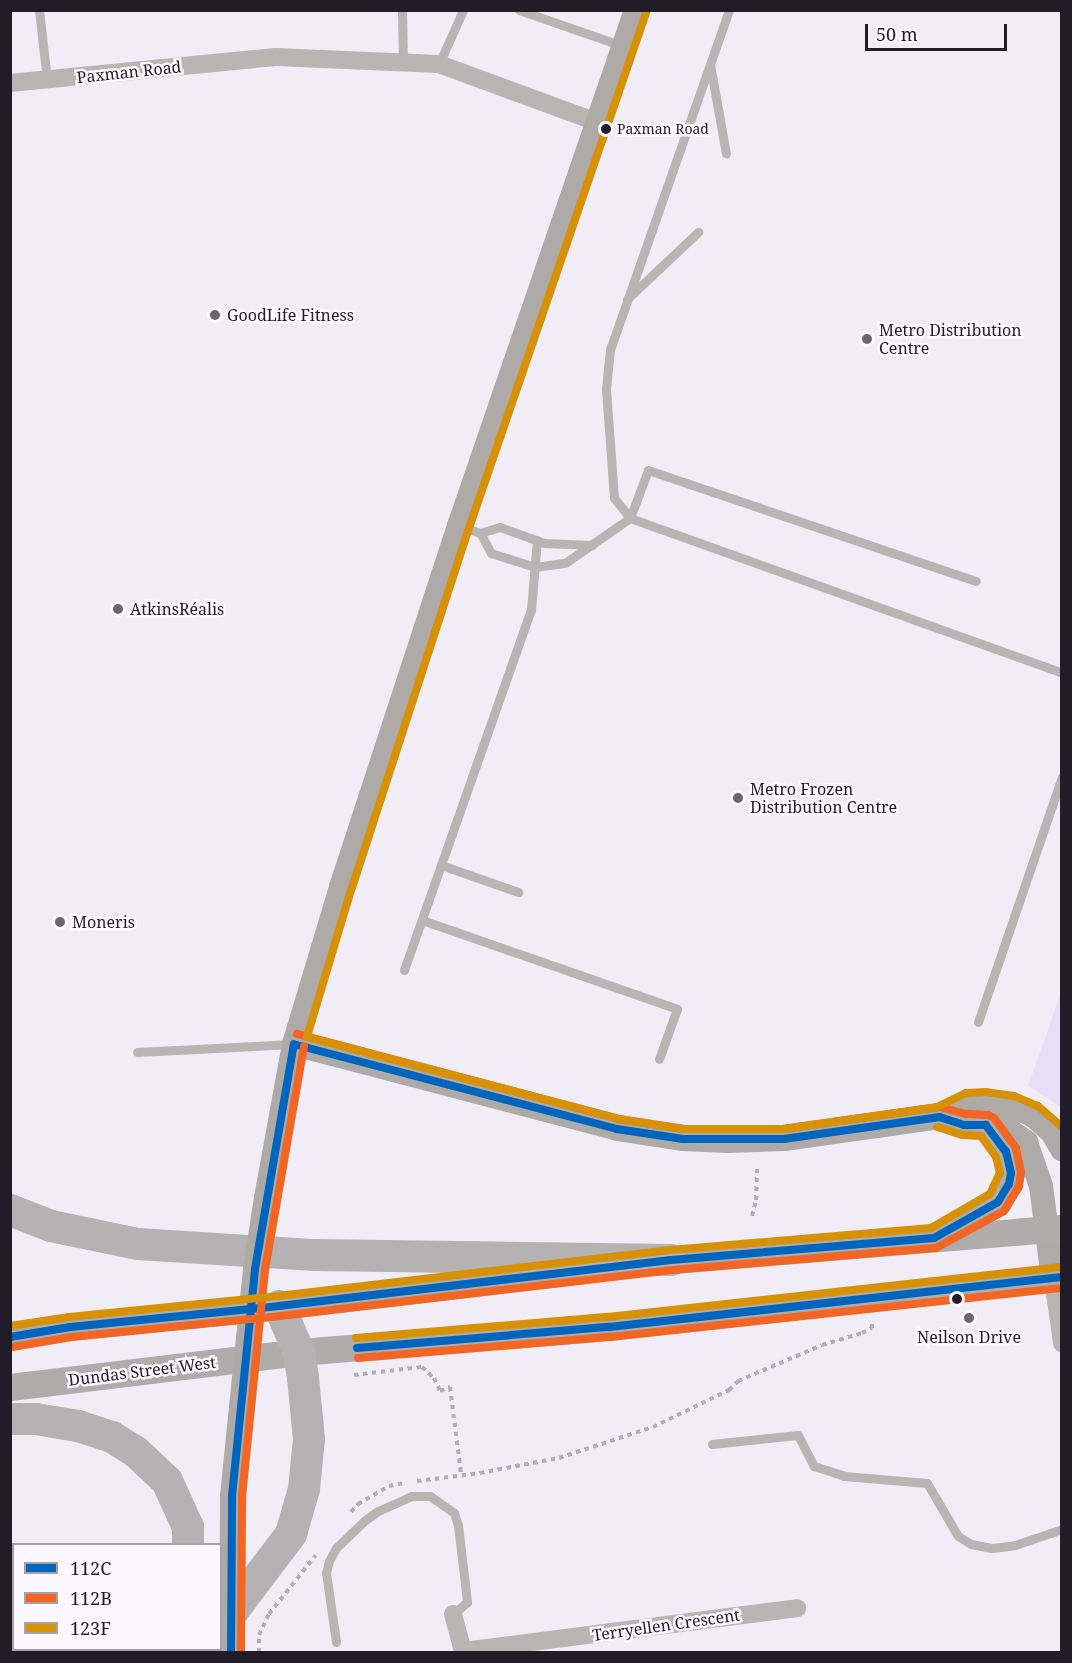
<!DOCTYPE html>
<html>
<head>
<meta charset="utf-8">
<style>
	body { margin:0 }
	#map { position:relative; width:1072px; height:1663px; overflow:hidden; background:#f0edf7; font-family:"Noto Serif",serif }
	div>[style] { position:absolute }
	.green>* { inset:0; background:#e7dff8 }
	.path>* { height:4px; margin-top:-2px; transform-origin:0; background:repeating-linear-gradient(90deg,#b1afb0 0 4.5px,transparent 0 9px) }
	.lane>* { height:9px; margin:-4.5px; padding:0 4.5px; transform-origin:4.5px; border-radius:4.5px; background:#b8b5b3 }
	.street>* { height:18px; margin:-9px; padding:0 9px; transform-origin:9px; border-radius:9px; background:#b8b5b3 }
	.secondary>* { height:24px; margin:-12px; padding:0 12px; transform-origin:12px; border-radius:12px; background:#aeaaa7 }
	.primary>* { height:27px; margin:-13.5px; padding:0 13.5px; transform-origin:13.5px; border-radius:13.5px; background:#b1acac }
	.highway>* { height:32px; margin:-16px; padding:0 16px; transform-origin:16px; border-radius:16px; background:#b5b2b3 }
	.secondary-bridge>* { height:24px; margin:-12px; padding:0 12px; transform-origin:12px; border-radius:12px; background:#aeaaa7 }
	.bus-1>* { height:8px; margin:-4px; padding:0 4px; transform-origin:4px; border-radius:4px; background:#0065bd }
	.bus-2>* { height:8px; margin:-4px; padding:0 4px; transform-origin:4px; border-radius:4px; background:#f26522 }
	.bus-3>* { height:8px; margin:-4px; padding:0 4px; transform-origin:4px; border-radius:4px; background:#d79106 }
	.dots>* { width:16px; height:16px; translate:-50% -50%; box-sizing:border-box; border:3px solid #fbf9ff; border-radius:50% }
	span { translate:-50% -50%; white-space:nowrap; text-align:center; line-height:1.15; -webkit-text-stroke:5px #fbf9ff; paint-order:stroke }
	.bus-label { font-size:14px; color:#211d28 }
	.left { translate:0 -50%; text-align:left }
	.street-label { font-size:16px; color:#211d28 }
	.poi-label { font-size:16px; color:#211d28 }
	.frame { position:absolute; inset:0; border:12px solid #211d28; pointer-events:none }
	.legend { position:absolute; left:12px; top:1543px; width:210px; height:108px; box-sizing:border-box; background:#fbf9ff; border:2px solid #a4a1a9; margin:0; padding:8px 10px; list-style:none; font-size:18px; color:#211d28 }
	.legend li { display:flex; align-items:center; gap:12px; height:30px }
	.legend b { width:30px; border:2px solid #a4a1a9 }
	.scale { position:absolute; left:865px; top:24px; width:142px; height:27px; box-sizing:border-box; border:3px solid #211d28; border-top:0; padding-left:8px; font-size:18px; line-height:21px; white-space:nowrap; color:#211d28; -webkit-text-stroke:4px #fbf9ff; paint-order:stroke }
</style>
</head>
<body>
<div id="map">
	<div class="green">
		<i style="clip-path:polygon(1061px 993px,1062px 1107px,1061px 1107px,1028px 1086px)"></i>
	</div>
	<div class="path">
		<i style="left:752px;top:1216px;width:16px;rotate:-76deg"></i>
		<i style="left:756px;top:1200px;width:31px;rotate:-88deg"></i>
		<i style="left:354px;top:1375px;width:68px;rotate:-6.7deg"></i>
		<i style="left:422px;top:1367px;width:16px;rotate:43deg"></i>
		<i style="left:434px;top:1378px;width:14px;rotate:65deg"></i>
		<i style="left:440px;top:1391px;width:11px;rotate:-22deg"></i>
		<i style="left:450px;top:1387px;width:88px;rotate:82.8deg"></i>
		<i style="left:417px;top:1481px;width:64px;rotate:-7.2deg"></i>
		<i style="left:480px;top:1473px;width:80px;rotate:-10.8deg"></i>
		<i style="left:559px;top:1458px;width:99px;rotate:-18.3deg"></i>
		<i style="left:653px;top:1427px;width:85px;rotate:-26deg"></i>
		<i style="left:729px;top:1390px;width:13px;rotate:-45deg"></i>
		<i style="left:738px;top:1381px;width:91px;rotate:-23.2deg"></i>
		<i style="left:822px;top:1345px;width:42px;rotate:-16.7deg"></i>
		<i style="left:862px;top:1333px;width:11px;rotate:-27deg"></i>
		<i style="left:872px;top:1328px;width:4px;rotate:-90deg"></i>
		<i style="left:351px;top:1512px;width:11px;rotate:-49deg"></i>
		<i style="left:358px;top:1504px;width:36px;rotate:-30deg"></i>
		<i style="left:389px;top:1486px;width:15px;rotate:-11deg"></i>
		<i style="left:259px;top:1652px;width:17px;rotate:-90deg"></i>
		<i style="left:259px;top:1635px;width:23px;rotate:-65deg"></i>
		<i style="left:269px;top:1614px;width:75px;rotate:-51.5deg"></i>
	</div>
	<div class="lane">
		<i style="left:39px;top:10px;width:70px;rotate:83.5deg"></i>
		<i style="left:402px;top:10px;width:52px;rotate:88.9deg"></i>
		<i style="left:519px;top:10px;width:110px;rotate:19.1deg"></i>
		<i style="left:729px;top:10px;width:359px;rotate:109.3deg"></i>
		<i style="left:610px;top:349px;width:40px;rotate:95.7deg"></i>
		<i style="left:606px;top:389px;width:109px;rotate:85.8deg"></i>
		<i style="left:614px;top:498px;width:26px;rotate:51deg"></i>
		<i style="left:630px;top:518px;width:459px;rotate:19.7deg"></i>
		<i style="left:439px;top:64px;width:59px;rotate:-66deg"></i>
		<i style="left:710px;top:64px;width:91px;rotate:79.9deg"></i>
		<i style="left:627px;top:299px;width:98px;rotate:-43.3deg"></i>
		<i style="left:460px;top:526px;width:21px;rotate:19deg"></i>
		<i style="left:480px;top:533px;width:21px;rotate:-17deg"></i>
		<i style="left:500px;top:527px;width:47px;rotate:20deg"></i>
		<i style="left:544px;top:543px;width:48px;rotate:2.4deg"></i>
		<i style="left:480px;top:533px;width:23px;rotate:61deg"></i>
		<i style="left:491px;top:553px;width:46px;rotate:17.7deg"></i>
		<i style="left:535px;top:567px;width:30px;rotate:-8deg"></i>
		<i style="left:565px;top:563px;width:79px;rotate:-34.7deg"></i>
		<i style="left:630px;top:518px;width:51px;rotate:-69.4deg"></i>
		<i style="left:648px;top:470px;width:346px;rotate:18.7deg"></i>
		<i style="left:441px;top:865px;width:82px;rotate:19.3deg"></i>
		<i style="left:422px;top:920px;width:270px;rotate:19.2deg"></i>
		<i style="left:677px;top:1009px;width:53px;rotate:109.8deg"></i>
		<i style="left:404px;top:970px;width:382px;rotate:-70.6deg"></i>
		<i style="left:531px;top:610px;width:70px;rotate:-85.1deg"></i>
		<i style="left:978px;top:1022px;width:259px;rotate:-71.1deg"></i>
		<i style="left:137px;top:1052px;width:156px;rotate:-2.9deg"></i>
		<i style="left:712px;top:1444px;width:86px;rotate:-6deg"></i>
		<i style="left:798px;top:1435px;width:35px;rotate:63deg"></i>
		<i style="left:814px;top:1466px;width:32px;rotate:18deg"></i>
		<i style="left:844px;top:1476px;width:83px;rotate:4.8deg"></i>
		<i style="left:927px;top:1483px;width:61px;rotate:59.7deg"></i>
		<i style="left:958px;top:1536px;width:15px;rotate:32deg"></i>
		<i style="left:971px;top:1544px;width:21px;rotate:11deg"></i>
		<i style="left:992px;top:1548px;width:23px;rotate:-7deg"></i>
		<i style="left:1015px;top:1545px;width:50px;rotate:-18.8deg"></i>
		<i style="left:336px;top:1642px;width:70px;rotate:-98.2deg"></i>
		<i style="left:326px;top:1573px;width:12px;rotate:-76deg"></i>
		<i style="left:329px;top:1561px;width:15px;rotate:-62deg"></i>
		<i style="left:336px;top:1548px;width:39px;rotate:-44deg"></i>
		<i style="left:364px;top:1521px;width:17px;rotate:-36deg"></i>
		<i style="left:378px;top:1511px;width:36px;rotate:-24deg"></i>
		<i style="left:411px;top:1496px;width:19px"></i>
		<i style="left:430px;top:1496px;width:29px;rotate:35deg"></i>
		<i style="left:454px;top:1513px;width:13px;rotate:72deg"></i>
		<i style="left:458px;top:1525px;width:78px;rotate:83.3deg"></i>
		<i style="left:467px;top:1602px;width:18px;rotate:139deg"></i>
	</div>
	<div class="street">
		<i style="left:10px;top:83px;width:267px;rotate:-5.6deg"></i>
		<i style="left:276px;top:57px;width:163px;rotate:2.5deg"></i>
		<i style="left:439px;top:64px;width:168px;rotate:20.2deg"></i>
		<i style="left:1053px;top:1279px;width:65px;rotate:82deg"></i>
		<i style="left:453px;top:1614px;width:39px;rotate:75deg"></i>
		<i style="left:463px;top:1651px;width:337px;rotate:-7.3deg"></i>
	</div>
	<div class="secondary">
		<i style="left:294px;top:1044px;width:334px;rotate:14.7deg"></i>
		<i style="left:617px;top:1129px;width:67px;rotate:8.6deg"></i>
		<i style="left:683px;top:1139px;width:45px;rotate:2.5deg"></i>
		<i style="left:728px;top:1141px;width:56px;rotate:-2deg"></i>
		<i style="left:784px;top:1139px;width:158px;rotate:-8deg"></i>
		<i style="left:940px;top:1117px;width:33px;rotate:-25deg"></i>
		<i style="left:970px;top:1103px;width:15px;rotate:-4deg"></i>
		<i style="left:985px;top:1102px;width:27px;rotate:8deg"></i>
		<i style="left:1012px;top:1106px;width:24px;rotate:24deg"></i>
		<i style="left:1034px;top:1116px;width:24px;rotate:42deg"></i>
		<i style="left:1052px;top:1132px;width:20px;rotate:60deg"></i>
		<i style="left:940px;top:1117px;width:25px;rotate:18deg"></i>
		<i style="left:964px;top:1125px;width:40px;rotate:2.9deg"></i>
		<i style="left:1004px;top:1127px;width:27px;rotate:34deg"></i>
		<i style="left:1026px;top:1142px;width:46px;rotate:71.2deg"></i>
		<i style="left:1041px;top:1186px;width:94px;rotate:82.6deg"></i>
		<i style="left:266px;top:1198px;width:157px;rotate:-79.7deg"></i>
		<i style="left:294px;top:1044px;width:164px;rotate:-73.3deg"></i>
		<i style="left:341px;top:887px;width:380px;rotate:-71.9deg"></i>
		<i style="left:459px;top:526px;width:546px;rotate:-71.07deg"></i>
	</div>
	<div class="primary">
		<i style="left:943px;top:1233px;width:63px;rotate:-29.4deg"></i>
		<i style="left:998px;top:1202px;width:21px;rotate:-59deg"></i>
		<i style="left:1009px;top:1184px;width:11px;rotate:-80deg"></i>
		<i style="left:1011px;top:1173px;width:22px;rotate:-103deg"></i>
		<i style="left:1006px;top:1152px;width:34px;rotate:-127deg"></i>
		<i style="left:649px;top:1262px;width:414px;rotate:-4.7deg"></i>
		<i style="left:10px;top:1337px;width:61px;rotate:-9.5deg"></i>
		<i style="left:70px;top:1327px;width:210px;rotate:-5.7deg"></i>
		<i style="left:279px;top:1306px;width:310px;rotate:-6.7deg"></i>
		<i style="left:10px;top:1387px;width:291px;rotate:-6.9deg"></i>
		<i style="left:299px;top:1352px;width:311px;rotate:-4.6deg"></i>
		<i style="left:609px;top:1327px;width:456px;rotate:-6.3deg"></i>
	</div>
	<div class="highway">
		<i style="left:10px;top:1210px;width:44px;rotate:21.3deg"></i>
		<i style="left:51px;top:1226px;width:89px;rotate:11.7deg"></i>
		<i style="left:138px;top:1244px;width:177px;rotate:3.6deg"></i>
		<i style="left:315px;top:1255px;width:356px;rotate:0.8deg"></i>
		<i style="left:10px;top:1419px;width:26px"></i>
		<i style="left:36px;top:1419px;width:43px;rotate:9.5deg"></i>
		<i style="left:78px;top:1426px;width:36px;rotate:18deg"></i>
		<i style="left:112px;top:1437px;width:28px;rotate:32deg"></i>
		<i style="left:136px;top:1452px;width:42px;rotate:43.1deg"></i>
		<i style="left:167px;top:1481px;width:51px;rotate:65.5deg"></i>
		<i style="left:188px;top:1527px;width:17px;rotate:90deg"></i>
		<i style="left:220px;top:1628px;width:118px;rotate:-52.9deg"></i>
		<i style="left:291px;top:1534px;width:47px;rotate:-73.9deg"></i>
		<i style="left:304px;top:1489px;width:50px;rotate:-84.3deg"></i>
		<i style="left:309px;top:1439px;width:61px;rotate:-95.6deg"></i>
		<i style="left:303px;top:1378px;width:26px;rotate:-99deg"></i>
		<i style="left:299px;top:1352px;width:50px;rotate:-113.5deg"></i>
		<i style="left:147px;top:1652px;width:4px;rotate:-34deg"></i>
		<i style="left:197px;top:1652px;width:4px;rotate:-34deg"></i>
	</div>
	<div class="secondary-bridge">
		<i style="left:231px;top:1652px;width:156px;rotate:-89.6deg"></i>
		<i style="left:232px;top:1496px;width:228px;rotate:-84.2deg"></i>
		<i style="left:255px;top:1269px;width:72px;rotate:-81.2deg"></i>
	</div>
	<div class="bus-1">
		<i style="left:10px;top:1337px;width:61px;rotate:-9.5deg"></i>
		<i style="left:70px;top:1327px;width:210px;rotate:-5.7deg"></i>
		<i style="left:279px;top:1306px;width:395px;rotate:-6.7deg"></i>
		<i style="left:671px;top:1260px;width:264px;rotate:-4.8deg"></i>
		<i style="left:934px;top:1238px;width:73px;rotate:-29.4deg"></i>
		<i style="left:998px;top:1202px;width:21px;rotate:-59deg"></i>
		<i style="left:1009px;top:1184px;width:11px;rotate:-80deg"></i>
		<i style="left:1011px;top:1173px;width:22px;rotate:-103deg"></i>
		<i style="left:1006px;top:1152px;width:34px;rotate:-127deg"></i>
		<i style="left:986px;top:1125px;width:22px;rotate:180deg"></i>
		<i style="left:964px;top:1125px;width:25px;rotate:-162deg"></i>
		<i style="left:940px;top:1117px;width:158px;rotate:172deg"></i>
		<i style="left:784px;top:1139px;width:101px;rotate:180deg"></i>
		<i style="left:683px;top:1139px;width:67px;rotate:-171.4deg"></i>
		<i style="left:617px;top:1129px;width:334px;rotate:-165.3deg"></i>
		<i style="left:357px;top:1348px;width:253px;rotate:-4.8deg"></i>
		<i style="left:609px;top:1327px;width:456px;rotate:-6.3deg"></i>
		<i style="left:231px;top:1652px;width:156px;rotate:-89.6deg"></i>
		<i style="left:232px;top:1496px;width:228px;rotate:-84.2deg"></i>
		<i style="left:255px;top:1269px;width:228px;rotate:-80.2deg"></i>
	</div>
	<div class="bus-2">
		<i style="left:12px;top:1347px;width:60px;rotate:-9.6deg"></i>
		<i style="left:71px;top:1337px;width:210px;rotate:-5.7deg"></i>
		<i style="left:280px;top:1316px;width:395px;rotate:-6.7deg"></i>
		<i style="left:672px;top:1270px;width:265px;rotate:-4.8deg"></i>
		<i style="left:936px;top:1248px;width:77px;rotate:-28.6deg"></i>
		<i style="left:1004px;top:1211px;width:29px;rotate:-59deg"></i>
		<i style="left:1019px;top:1186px;width:14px;rotate:-82deg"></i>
		<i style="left:1021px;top:1172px;width:25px;rotate:-102deg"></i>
		<i style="left:1016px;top:1148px;width:37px;rotate:-126deg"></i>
		<i style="left:994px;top:1118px;width:7px;rotate:-153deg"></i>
		<i style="left:988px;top:1115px;width:22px;rotate:-177deg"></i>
		<i style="left:966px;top:1114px;width:28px;rotate:-165deg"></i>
		<i style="left:939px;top:1107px;width:158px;rotate:172deg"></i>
		<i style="left:783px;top:1129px;width:99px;rotate:180deg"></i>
		<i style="left:684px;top:1129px;width:66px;rotate:-171.3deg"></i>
		<i style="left:619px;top:1119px;width:333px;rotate:-165.2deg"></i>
		<i style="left:358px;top:1358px;width:253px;rotate:-4.8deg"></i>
		<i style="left:610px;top:1337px;width:455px;rotate:-6.2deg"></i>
		<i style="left:241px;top:1652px;width:155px;rotate:-89.6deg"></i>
		<i style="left:242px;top:1497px;width:228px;rotate:-84.2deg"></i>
		<i style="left:265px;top:1270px;width:227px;rotate:-80.1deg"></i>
	</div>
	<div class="bus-3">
		<i style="left:646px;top:13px;width:557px;rotate:108.96deg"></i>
		<i style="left:465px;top:540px;width:368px;rotate:108deg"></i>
		<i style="left:351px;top:890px;width:153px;rotate:106.7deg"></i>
		<i style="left:307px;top:1037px;width:323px;rotate:14.7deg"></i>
		<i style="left:619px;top:1119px;width:66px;rotate:8.7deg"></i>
		<i style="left:684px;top:1129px;width:99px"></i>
		<i style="left:783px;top:1129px;width:156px;rotate:-8.1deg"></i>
		<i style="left:937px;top:1107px;width:32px;rotate:-26deg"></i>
		<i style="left:966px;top:1093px;width:19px;rotate:-3deg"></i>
		<i style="left:985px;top:1092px;width:29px;rotate:8deg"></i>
		<i style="left:1014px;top:1096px;width:26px;rotate:23deg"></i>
		<i style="left:1038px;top:1106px;width:32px;rotate:41deg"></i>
		<i style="left:10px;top:1326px;width:60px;rotate:-8.7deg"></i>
		<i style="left:69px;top:1317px;width:210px;rotate:-5.7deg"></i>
		<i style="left:278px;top:1296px;width:395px;rotate:-6.7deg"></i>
		<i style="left:670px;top:1250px;width:262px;rotate:-4.8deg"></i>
		<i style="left:931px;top:1228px;width:68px;rotate:-30deg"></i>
		<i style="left:990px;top:1194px;width:23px;rotate:-65deg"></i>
		<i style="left:1000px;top:1173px;width:16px;rotate:-104deg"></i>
		<i style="left:996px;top:1157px;width:26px;rotate:-126deg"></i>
		<i style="left:981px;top:1136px;width:19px;rotate:-177deg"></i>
		<i style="left:962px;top:1135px;width:26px;rotate:-162deg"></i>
		<i style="left:356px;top:1338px;width:253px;rotate:-4.8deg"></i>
		<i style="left:608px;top:1317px;width:456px;rotate:-6.3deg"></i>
	</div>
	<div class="dots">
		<i style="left:606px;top:129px;background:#211d28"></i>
		<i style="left:215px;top:315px;background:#696670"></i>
		<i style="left:867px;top:339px;background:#696670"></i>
		<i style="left:118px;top:609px;background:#696670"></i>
		<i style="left:738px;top:798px;background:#696670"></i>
		<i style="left:60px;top:922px;background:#696670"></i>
		<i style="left:957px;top:1299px;background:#211d28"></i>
		<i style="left:969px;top:1318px;background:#696670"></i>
	</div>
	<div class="bus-label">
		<span class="left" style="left:617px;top:129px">Paxman Road</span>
	</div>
	<div class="street-label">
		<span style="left:129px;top:72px;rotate:-6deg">Paxman Road</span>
		<span style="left:142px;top:1371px;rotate:-7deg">Dundas Street West</span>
		<span style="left:666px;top:1625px;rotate:-8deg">Terryellen Crescent</span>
	</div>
	<div class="poi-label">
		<span class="left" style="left:227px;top:315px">GoodLife Fitness</span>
		<span class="left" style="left:879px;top:339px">Metro Distribution<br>Centre</span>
		<span class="left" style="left:130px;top:609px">AtkinsRéalis</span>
		<span class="left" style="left:750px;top:798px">Metro Frozen<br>Distribution Centre</span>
		<span class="left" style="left:72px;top:922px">Moneris</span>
		<span style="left:969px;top:1337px">Neilson Drive</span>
	</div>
	<div class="frame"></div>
	<ul class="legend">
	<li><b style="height:8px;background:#0065bd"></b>112C</li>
	<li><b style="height:8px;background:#f26522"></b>112B</li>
	<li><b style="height:8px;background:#d79106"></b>123F</li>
	</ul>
	<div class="scale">50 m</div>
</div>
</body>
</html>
